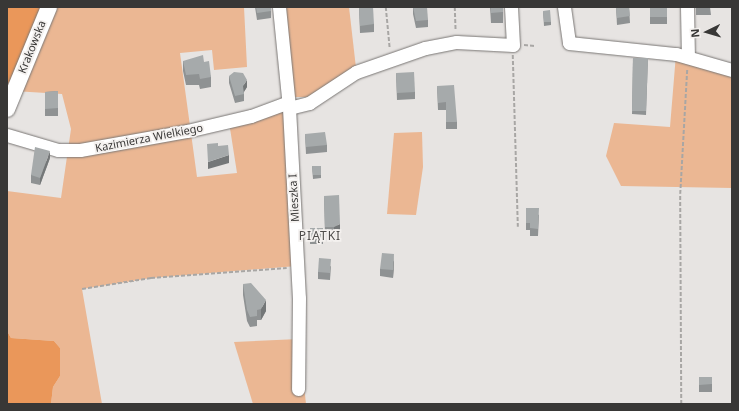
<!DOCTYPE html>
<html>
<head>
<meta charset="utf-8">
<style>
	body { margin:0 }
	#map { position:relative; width:739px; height:411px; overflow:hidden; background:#e7e4e2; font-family:"Noto Sans",sans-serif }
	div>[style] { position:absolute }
	.green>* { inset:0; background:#ebb793 }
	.forest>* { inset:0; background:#ea975a }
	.path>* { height:1.5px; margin-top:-0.75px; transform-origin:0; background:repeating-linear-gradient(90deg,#a8a6a4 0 4px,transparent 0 6px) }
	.roads { filter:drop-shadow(0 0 1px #797674) drop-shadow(0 0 1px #797674) }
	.minor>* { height:13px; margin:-6.5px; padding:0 6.5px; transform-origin:6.5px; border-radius:6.5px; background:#fff }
	.major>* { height:16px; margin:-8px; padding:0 8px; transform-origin:8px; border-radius:8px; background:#fff }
	.wall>* { inset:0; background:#8f9293 }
	.shaded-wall>* { inset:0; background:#747778 }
	.building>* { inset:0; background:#a6aaab }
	span { translate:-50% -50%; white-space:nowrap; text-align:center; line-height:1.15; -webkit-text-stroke:3.5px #f4f1ef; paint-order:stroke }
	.street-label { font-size:11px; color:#383736 }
	.neighbourhood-label { font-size:12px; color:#4e4c4a; letter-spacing:1px }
	.frame { position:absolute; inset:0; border:8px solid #383736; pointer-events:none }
	.north { position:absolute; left:687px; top:12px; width:40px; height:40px; -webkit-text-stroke:3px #f4f1ef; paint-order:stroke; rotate:265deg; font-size:11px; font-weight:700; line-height:16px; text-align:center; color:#383736 }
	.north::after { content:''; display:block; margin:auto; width:14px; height:18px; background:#383736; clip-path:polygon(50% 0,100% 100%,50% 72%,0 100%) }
</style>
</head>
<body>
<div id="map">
	<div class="green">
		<i style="clip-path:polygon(49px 7px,244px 7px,247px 67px,214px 70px,212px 50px,180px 53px,197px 177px,237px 173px,229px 122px,289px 108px,297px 266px,151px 278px,82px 289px,102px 404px,51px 404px,53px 387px,60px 376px,60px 348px,54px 341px,11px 338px,7px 331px,7px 191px,61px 198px,71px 129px,62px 94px,14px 91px,7px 109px,7px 81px,14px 91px)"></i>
		<i style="clip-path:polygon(283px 7px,349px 7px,356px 68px,316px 97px,293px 97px)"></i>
		<i style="clip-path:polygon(676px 54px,732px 70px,732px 188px,621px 186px,606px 156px,614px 123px,670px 127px)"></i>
		<i style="clip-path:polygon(422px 132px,423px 167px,416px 215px,387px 214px,394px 133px)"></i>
		<i style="clip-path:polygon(299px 339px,306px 404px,253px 404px,234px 342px)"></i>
	</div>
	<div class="forest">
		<i style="clip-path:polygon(7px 7px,49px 7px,14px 91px,7px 81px)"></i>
		<i style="clip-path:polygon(7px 331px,11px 338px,54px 341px,60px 348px,60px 376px,53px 387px,51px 404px,7px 404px)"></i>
	</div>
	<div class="path">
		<i style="left:386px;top:7px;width:42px;rotate:84.6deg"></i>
		<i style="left:455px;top:7px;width:24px;rotate:88deg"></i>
		<i style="left:524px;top:45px;width:11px;rotate:5deg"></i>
		<i style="left:513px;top:55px;width:172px;rotate:88.3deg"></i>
		<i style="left:82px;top:289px;width:70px;rotate:-9.1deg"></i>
		<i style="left:151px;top:278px;width:136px;rotate:-4.2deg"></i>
		<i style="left:681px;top:404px;width:210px;rotate:-90.3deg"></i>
		<i style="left:680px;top:194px;width:125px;rotate:-86.8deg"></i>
	</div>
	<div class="roads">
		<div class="minor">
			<i style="left:279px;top:7px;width:101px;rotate:84.3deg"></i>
			<i style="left:289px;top:108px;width:190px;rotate:87deg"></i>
			<i style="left:299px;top:298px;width:91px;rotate:90.6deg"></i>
			<i style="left:564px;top:7px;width:36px;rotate:82deg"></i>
			<i style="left:569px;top:43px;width:108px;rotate:5.9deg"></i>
			<i style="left:676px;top:54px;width:58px;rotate:15.9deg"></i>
			<i style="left:687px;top:7px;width:50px;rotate:88.9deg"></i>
			<i style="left:289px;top:108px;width:21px;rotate:-14deg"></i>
			<i style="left:309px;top:103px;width:56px;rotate:-33.4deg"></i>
			<i style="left:356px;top:72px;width:73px;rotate:-19.2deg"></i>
			<i style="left:425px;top:48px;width:32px;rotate:-11deg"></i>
			<i style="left:456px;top:42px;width:57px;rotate:3deg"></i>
			<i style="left:513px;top:45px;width:38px;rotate:-93deg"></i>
			<i style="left:7px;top:135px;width:53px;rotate:16.4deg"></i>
			<i style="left:58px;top:150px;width:22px"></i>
			<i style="left:80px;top:150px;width:109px;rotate:-10.1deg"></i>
			<i style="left:187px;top:131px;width:66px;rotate:-13.2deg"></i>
			<i style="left:251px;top:116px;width:40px;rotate:-20.2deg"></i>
		</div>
		<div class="major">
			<i style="left:7px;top:109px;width:110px;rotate:-67.6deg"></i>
		</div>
	</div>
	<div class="wall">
		<i style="clip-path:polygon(255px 7px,271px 7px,271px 18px,257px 20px)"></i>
		<i style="clip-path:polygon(413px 7px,428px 20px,428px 27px,416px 28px,413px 14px)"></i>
		<i style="clip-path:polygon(490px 7px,503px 7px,503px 23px,491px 23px)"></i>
		<i style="clip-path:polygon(616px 7px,629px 7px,630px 23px,617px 25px)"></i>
		<i style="clip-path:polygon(650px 7px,667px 7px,667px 24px,650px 24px)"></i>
		<i style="clip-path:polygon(696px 7px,710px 7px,711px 15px,696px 15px)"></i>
		<i style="clip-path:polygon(359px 8px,374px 24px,374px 32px,360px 33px)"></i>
		<i style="clip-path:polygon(543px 11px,551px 22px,551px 25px,544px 26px)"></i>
		<i style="clip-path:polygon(633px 58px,648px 58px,646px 115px,632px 114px)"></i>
		<i style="clip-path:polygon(183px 61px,204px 62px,211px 77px,211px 87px,200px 89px,199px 85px,186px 85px,183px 71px)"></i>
		<i style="clip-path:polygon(396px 73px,415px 92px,415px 99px,397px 100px)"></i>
		<i style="clip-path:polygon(229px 76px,247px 87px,244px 92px,244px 101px,235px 103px,229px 83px)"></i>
		<i style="clip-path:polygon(437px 86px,457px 122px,457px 129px,446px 129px,446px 110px,438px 110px)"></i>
		<i style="clip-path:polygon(58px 91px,58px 116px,45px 116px,45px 92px)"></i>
		<i style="clip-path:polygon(305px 134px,327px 145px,327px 152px,306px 154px)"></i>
		<i style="clip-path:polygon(50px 158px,40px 185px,31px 183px,31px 175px)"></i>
		<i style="clip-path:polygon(312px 166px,321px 166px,321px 178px,313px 179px)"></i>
		<i style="clip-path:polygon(324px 196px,340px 231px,334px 234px,325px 234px)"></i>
		<i style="clip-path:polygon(526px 208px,539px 215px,538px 236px,530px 236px,530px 230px,526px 230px)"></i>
		<i style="clip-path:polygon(310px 228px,323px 228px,323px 244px,310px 244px)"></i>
		<i style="clip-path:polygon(394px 261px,393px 278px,380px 276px,380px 269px)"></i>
		<i style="clip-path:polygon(331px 266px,330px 280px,318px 279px,318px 272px)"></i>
		<i style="clip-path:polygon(243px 284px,266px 311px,261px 320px,257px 320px,257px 326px,250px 327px,247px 321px,243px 295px)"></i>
		<i style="clip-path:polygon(699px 377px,712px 377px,712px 392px,699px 392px)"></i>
	</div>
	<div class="shaded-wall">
		<i style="clip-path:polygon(247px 80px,247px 87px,243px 93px,243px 86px)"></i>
		<i style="clip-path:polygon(50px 151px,50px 158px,40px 185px,40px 178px)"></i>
		<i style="clip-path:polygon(229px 155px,229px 163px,208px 169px,208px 162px)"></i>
		<i style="clip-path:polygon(340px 224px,340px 231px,334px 234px,334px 227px)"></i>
		<i style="clip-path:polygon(394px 254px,394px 261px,393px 278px,393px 270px)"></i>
		<i style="clip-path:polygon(266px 300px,266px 311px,261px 320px,261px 309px)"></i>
	</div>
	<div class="building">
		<i style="clip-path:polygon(256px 7px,271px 7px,271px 11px,257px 13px)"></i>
		<i style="clip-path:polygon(373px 7px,374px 24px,360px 26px,359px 8px)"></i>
		<i style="clip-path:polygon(413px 7px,427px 7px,428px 20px,416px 21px)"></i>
		<i style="clip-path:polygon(491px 7px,503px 7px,503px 12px,491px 13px)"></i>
		<i style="clip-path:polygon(616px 7px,629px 7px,630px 16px,617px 18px)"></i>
		<i style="clip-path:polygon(650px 7px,667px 7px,667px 17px,650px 17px)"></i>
		<i style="clip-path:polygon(696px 7px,710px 7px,711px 8px,696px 8px)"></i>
		<i style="clip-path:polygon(550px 10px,551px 22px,544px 22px,543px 11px)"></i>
		<i style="clip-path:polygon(203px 55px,204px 62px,209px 61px,211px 77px,200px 79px,199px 74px,186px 75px,183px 61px)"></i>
		<i style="clip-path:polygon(633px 58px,648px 58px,646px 111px,632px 111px)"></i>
		<i style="clip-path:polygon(234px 72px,243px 73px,247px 80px,243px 86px,244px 94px,235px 96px,229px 76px)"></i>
		<i style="clip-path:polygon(414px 72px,415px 92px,397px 93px,396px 73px)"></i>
		<i style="clip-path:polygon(454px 85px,457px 122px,446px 122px,446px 102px,438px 103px,437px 86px)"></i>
		<i style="clip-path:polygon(58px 91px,58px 108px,45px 109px,45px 92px)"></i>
		<i style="clip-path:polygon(325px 132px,327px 145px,306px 147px,305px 134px)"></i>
		<i style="clip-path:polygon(218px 143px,218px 146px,228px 145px,229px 155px,208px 162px,207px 144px)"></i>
		<i style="clip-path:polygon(35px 147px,50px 151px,40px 178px,31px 175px)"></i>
		<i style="clip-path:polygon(312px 166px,321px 166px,321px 175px,313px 175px)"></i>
		<i style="clip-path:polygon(339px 195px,340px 224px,334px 227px,325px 227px,324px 196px)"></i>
		<i style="clip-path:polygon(526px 208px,539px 208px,538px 229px,530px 228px,530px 223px,526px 223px)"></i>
		<i style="clip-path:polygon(310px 228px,323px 228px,323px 236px,310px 237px)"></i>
		<i style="clip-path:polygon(382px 253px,394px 254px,393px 270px,380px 269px)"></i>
		<i style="clip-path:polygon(319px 258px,331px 259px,330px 273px,318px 272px)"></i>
		<i style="clip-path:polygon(251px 283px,266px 300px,261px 309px,257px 310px,257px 316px,250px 317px,247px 310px,243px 284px)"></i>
		<i style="clip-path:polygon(699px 377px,712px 377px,712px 384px,699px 385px)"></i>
	</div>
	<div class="street-label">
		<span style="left:32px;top:47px;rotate:-68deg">Krakowska</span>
		<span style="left:149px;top:138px;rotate:-11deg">Kazimierza Wielkiego</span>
		<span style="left:294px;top:198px;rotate:-93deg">Mieszka I</span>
	</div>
	<div class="neighbourhood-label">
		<span style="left:320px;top:236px">PIĄTKI</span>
	</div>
	<div class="frame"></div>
	<div class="north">N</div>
</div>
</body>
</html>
